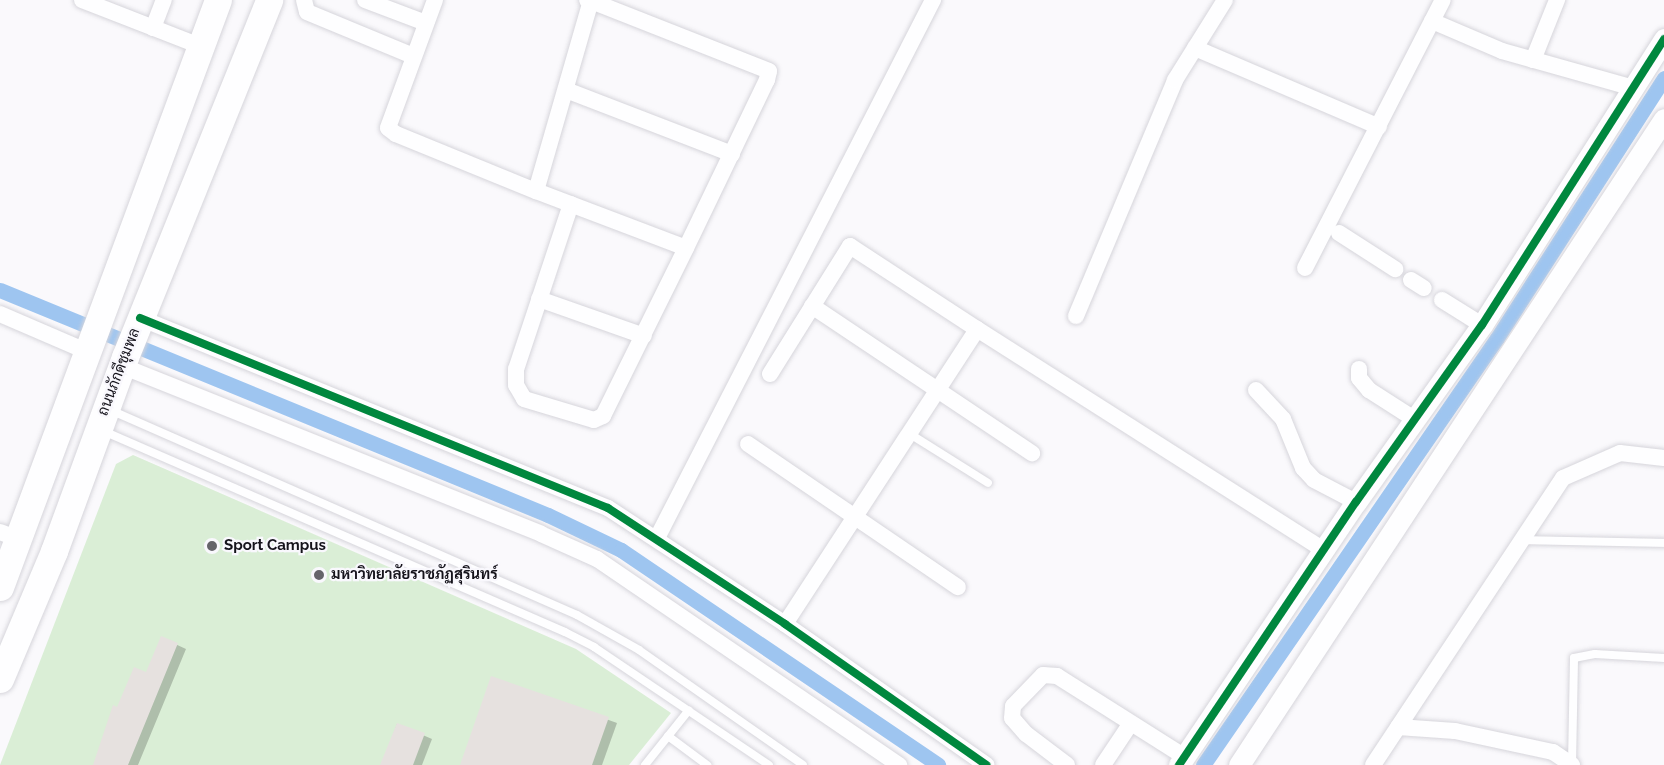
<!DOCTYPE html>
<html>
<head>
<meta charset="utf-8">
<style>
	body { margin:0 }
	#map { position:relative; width:1664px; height:765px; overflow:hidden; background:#faf9fc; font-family:Raleway,Sarabun,sans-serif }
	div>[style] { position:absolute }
	.green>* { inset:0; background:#daeed6 }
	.shadow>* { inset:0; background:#0003 }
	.canal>* { height:15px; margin:-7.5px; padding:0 7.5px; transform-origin:7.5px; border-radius:7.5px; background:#9ec5f0 }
	.building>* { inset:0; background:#e6e1df }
	.roads { filter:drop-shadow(0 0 2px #d6d5db) drop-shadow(0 0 2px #d6d5db) }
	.service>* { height:8px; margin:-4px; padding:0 4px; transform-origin:4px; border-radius:4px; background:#fefeff }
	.minor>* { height:16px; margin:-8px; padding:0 8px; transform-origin:8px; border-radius:8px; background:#fefeff }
	.tertiary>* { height:21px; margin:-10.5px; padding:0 10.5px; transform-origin:10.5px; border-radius:10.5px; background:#fefeff }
	.primary>* { height:27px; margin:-13.5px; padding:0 13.5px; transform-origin:13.5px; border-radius:13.5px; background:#fefeff }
	.cycleway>* { height:8px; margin:-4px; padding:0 4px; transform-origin:4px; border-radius:4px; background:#00873e }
	.dots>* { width:16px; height:16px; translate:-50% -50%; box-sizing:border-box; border:3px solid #f9f8fd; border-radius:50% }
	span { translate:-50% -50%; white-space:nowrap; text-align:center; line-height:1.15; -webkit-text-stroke:4.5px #f9f8fd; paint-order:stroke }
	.street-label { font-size:15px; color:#15131b }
	.poi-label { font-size:15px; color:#15131b; font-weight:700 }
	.left { translate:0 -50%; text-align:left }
</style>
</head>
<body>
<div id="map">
	<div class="green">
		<i style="clip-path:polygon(133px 455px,576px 649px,671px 713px,629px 765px,0 765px,116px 464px)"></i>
	</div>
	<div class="shadow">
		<i style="clip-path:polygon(162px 638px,186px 649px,138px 765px,94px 765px,147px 674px)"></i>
		<i style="clip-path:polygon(492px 678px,617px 723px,602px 765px,461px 765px)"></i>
		<i style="clip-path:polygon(397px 724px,432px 739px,422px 765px,382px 765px)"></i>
	</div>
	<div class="canal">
		<i style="left:0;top:290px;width:592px;rotate:22.32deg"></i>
		<i style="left:548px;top:515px;width:81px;rotate:25.6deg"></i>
		<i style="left:621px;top:550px;width:383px;rotate:34.1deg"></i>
		<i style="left:1203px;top:765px;width:518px;rotate:-55.45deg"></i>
		<i style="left:1497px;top:338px;width:309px;rotate:-57.3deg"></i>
	</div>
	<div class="building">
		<i style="clip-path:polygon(161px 636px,178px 643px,128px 765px,93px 765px,113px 705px,117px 707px,134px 667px,146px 672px)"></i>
		<i style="clip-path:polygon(491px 676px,609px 717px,592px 765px,460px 765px)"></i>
		<i style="clip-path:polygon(397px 723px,425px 733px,413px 765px,380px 765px)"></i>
	</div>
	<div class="roads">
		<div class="service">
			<i style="left:108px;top:409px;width:512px;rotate:23.71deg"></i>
			<i style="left:577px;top:615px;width:71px;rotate:29.4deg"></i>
			<i style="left:639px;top:650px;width:200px;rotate:35deg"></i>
			<i style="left:101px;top:430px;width:506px;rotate:23.53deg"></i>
			<i style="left:565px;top:632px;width:33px;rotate:27deg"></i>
			<i style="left:594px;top:647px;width:211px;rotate:34deg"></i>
			<i style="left:910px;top:434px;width:92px;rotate:32.1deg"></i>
			<i style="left:1522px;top:540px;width:142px;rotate:1.2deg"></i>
			<i style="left:668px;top:736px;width:49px;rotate:36.6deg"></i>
			<i style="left:1572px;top:764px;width:106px;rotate:-88.9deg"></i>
			<i style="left:1574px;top:658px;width:21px;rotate:-11deg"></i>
			<i style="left:1595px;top:654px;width:69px;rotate:3.3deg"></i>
			<i style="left:645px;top:765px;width:70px;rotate:-51.3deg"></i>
		</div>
		<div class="minor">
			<i style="left:82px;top:0;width:127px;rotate:21.3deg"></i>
			<i style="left:304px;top:0;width:12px;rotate:76deg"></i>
			<i style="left:307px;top:12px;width:115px;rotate:22.5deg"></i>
			<i style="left:365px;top:0;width:65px;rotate:20.7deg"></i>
			<i style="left:435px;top:0;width:136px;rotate:110.2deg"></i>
			<i style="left:388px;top:128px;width:10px;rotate:37deg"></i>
			<i style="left:396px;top:134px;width:151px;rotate:22.2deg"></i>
			<i style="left:536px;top:191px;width:198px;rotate:-73.9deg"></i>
			<i style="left:591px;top:1px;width:4px;rotate:-166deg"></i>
			<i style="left:1432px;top:21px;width:76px;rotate:23.2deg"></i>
			<i style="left:1502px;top:51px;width:133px;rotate:15.7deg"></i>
			<i style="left:153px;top:28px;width:30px;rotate:-69deg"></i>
			<i style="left:1195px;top:48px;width:200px;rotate:23.2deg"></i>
			<i style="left:1533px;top:60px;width:65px;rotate:-68.2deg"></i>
			<i style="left:566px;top:90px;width:178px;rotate:21.1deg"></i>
			<i style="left:536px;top:191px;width:160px;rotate:20.8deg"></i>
			<i style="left:686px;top:248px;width:187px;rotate:-64.3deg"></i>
			<i style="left:767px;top:80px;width:9px;rotate:-77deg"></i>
			<i style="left:769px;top:71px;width:191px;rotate:-158.5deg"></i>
			<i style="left:571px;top:204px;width:174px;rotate:108.4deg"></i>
			<i style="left:516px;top:369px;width:16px;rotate:90deg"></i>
			<i style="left:516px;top:385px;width:16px;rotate:60deg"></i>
			<i style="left:524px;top:399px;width:73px;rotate:16.7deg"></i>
			<i style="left:594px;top:420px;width:10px;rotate:-24deg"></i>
			<i style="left:603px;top:416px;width:187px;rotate:-63.7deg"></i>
			<i style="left:1339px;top:233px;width:67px;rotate:32.7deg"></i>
			<i style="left:1305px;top:268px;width:301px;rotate:-62.8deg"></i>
			<i style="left:1411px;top:280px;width:15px;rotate:32deg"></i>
			<i style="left:539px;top:299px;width:111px;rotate:19.4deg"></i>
			<i style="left:1442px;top:300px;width:47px;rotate:32deg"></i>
			<i style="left:812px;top:306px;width:265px;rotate:33.8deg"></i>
			<i style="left:0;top:314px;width:94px;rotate:23.3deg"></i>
			<i style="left:1076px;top:316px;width:256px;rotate:-67.2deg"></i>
			<i style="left:1175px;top:80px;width:94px;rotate:-58deg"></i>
			<i style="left:140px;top:318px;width:505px;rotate:22.1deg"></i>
			<i style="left:608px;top:508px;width:212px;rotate:33.2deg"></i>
			<i style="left:785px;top:624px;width:246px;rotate:35deg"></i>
			<i style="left:122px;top:366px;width:451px;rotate:21.8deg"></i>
			<i style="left:541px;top:534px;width:61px;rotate:24.1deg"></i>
			<i style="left:597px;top:559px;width:366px;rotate:34.3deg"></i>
			<i style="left:1359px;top:369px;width:9px;rotate:90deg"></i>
			<i style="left:1359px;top:378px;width:16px;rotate:50deg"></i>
			<i style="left:1369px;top:390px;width:56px;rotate:32.6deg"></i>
			<i style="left:770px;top:374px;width:151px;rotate:-58deg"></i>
			<i style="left:850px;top:246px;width:152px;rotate:33.2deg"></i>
			<i style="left:1256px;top:390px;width:40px;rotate:47deg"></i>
			<i style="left:1283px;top:419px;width:53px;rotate:67.8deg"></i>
			<i style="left:1303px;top:468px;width:16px;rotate:47deg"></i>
			<i style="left:1314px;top:480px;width:47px;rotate:27.6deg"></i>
			<i style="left:748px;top:444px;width:254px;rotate:34.3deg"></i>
			<i style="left:0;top:532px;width:19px;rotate:21deg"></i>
			<i style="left:657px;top:538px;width:605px;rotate:-62.84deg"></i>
			<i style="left:785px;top:624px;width:352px;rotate:-56.9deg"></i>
			<i style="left:977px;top:329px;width:413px;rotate:32.5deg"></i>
			<i style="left:1398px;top:727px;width:57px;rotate:4deg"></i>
			<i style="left:1455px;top:731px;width:100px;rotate:12.1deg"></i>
			<i style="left:1553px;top:752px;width:23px;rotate:34deg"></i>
			<i style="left:1067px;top:765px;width:51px;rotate:-142.9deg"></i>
			<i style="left:1026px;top:734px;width:21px;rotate:-131deg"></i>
			<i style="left:1012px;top:718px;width:12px;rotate:-85deg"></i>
			<i style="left:1013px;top:706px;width:43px;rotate:-45.9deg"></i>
			<i style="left:1043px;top:675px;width:14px;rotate:4deg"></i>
			<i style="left:1057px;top:676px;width:151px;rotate:32.3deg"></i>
			<i style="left:1103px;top:765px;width:50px;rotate:-56.3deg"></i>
			<i style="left:1373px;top:765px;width:344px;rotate:-56.5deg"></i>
			<i style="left:1563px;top:478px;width:62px;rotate:-23.7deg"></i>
			<i style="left:1620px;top:453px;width:44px;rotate:6.5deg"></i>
		</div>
		<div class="tertiary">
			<i style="left:1179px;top:765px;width:317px;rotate:-56.1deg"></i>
			<i style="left:1356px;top:502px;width:217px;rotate:-54.6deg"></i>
			<i style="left:1482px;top:325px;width:339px;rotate:-57.5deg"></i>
			<i style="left:1239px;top:765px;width:773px;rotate:-56.66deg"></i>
		</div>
		<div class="primary">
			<i style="left:0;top:587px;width:626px;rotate:-69.63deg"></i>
			<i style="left:0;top:679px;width:139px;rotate:-67.1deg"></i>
			<i style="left:54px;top:551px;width:207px;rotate:-69.9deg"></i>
			<i style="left:125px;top:357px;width:385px;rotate:-68deg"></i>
		</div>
	</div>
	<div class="cycleway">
		<i style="left:140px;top:318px;width:505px;rotate:22.1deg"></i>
		<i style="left:608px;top:508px;width:212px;rotate:33.2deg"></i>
		<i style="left:785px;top:624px;width:246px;rotate:35deg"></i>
		<i style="left:1179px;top:765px;width:317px;rotate:-56.1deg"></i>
		<i style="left:1356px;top:502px;width:217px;rotate:-54.6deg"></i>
		<i style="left:1482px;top:325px;width:339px;rotate:-57.5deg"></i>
	</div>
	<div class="dots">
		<i style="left:212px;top:546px;background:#65646a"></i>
		<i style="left:319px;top:575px;background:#65646a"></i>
	</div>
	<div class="street-label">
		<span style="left:119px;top:372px;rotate:-69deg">ถนนภักดีชุมพล</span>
	</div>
	<div class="poi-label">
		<span class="left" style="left:224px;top:546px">Sport Campus</span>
		<span class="left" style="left:331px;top:575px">มหาวิทยาลัยราชภัฏสุรินทร์</span>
	</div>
</div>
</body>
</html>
